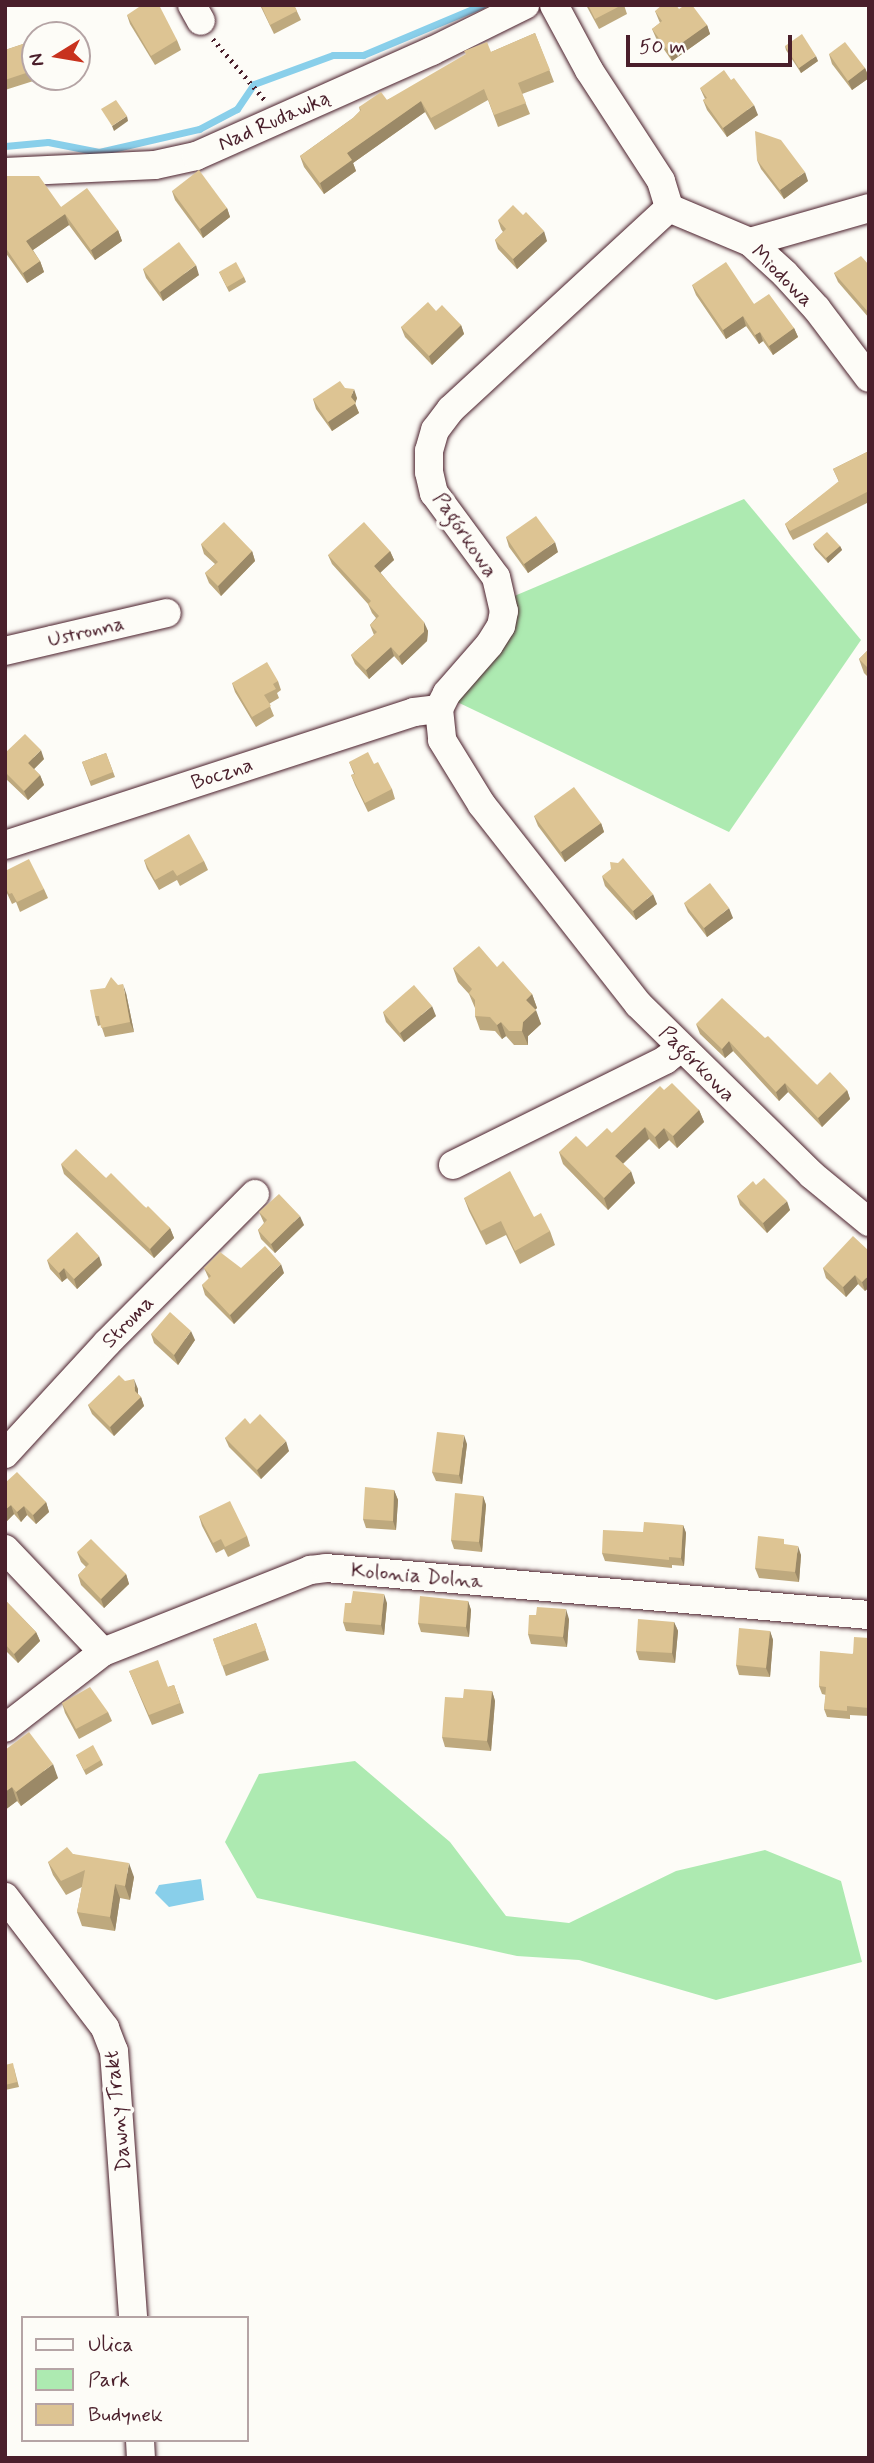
<!DOCTYPE html>
<html>
<head>
<meta charset="utf-8">
<style>
	body { margin:0 }
	#map { position:relative; width:874px; height:2463px; overflow:hidden; background:#fdfcf7; font-family:Mynerve,sans-serif }
	div>[style] { position:absolute }
	.green>* { inset:0; background:#adeab1 }
	.water>* { inset:0; background:#89cfea }
	.stream>* { height:7px; margin:-3.5px; padding:0 3.5px; transform-origin:3.5px; border-radius:3.5px; background:#89cfea }
	.path>* { height:4.5px; margin-top:-2.25px; transform-origin:0; background:repeating-linear-gradient(90deg,#4a1f2b 0 2px,transparent 0 7px) }
	.roads { filter:drop-shadow(0 0 2px #4a1f2b) drop-shadow(0 0 2px #4a1f2b) }
	.minor>* { height:28px; margin:-14px; padding:0 14px; transform-origin:14px; border-radius:14px; background:#fdfcf7 }
	.wall>* { inset:0; background:#bea97e }
	.shaded-wall>* { inset:0; background:#9b8967 }
	.building>* { inset:0; background:#ddc493 }
	span { translate:-50% -50%; white-space:nowrap; text-align:center; line-height:1.15; -webkit-text-stroke:7px #fdfcf7; paint-order:stroke }
	.street-label { font-size:21px; color:#4a1f2b }
	.frame { position:absolute; inset:0; border:7px solid #4a1f2b; pointer-events:none }
	.legend { position:absolute; left:21px; top:2316px; width:228px; height:126px; box-sizing:border-box; background:#fdfcf7; border:2px solid #b5a4a5; margin:0; padding:9px 12px; list-style:none; font-size:21px; color:#4a1f2b }
	.legend li { display:flex; align-items:center; gap:14px; height:35px }
	.legend b { width:35px; border:2px solid #b5a4a5 }
	.north { position:absolute; left:21px; top:21px; width:70px; height:70px; box-sizing:border-box; background:#fdfcf7; border:2px solid #b5a4a5; border-radius:50%; rotate:259deg; font-size:19px; font-weight:700; line-height:28px; text-align:center; color:#4a1f2b }
	.north::after { content:''; display:block; margin:auto; width:24px; height:32px; background:#c8321e; clip-path:polygon(50% 0,100% 100%,50% 72%,0 100%) }
	.scale { position:absolute; left:626px; top:35px; width:166px; height:32px; box-sizing:border-box; border:4px solid #4a1f2b; border-top:0; padding-left:9px; font-size:21px; line-height:24px; white-space:nowrap; color:#4a1f2b; -webkit-text-stroke:5px #fdfcf7; paint-order:stroke }
</style>
</head>
<body>
<div id="map">
	<div class="green">
		<i style="clip-path:polygon(744px 499px,861px 640px,729px 832px,453px 700px,512px 597px)"></i>
		<i style="clip-path:polygon(355px 1761px,450px 1842px,506px 1916px,569px 1923px,676px 1871px,765px 1850px,841px 1881px,862px 1962px,716px 2000px,579px 1960px,517px 1956px,257px 1898px,225px 1842px,259px 1774px)"></i>
	</div>
	<div class="water">
		<i style="clip-path:polygon(201px 1879px,204px 1900px,169px 1907px,155px 1893px,159px 1885px)"></i>
	</div>
	<div class="stream">
		<i style="left:5px;top:146px;width:43px;rotate:-5.3deg"></i>
		<i style="left:48px;top:142px;width:52px;rotate:11.1deg"></i>
		<i style="left:99px;top:152px;width:103px;rotate:-13deg"></i>
		<i style="left:199px;top:129px;width:43px;rotate:-27.8deg"></i>
		<i style="left:237px;top:109px;width:30px;rotate:-56deg"></i>
		<i style="left:254px;top:84px;width:84px;rotate:-20.2deg"></i>
		<i style="left:333px;top:55px;width:30px"></i>
		<i style="left:363px;top:55px;width:129px;rotate:-22.8deg"></i>
	</div>
	<div class="path">
		<i style="left:213px;top:39px;width:82px;rotate:49.5deg"></i>
	</div>
	<div class="roads">
		<div class="minor">
			<i style="left:192px;top:5px;width:18px;rotate:61deg"></i>
			<i style="left:554px;top:5px;width:74px;rotate:61.7deg"></i>
			<i style="left:589px;top:70px;width:132px;rotate:57deg"></i>
			<i style="left:661px;top:181px;width:28px;rotate:73deg"></i>
			<i style="left:669px;top:208px;width:297px;rotate:137.3deg"></i>
			<i style="left:451px;top:409px;width:26px;rotate:127deg"></i>
			<i style="left:435px;top:430px;width:22px;rotate:106deg"></i>
			<i style="left:429px;top:451px;width:21px;rotate:90deg"></i>
			<i style="left:429px;top:472px;width:22px;rotate:77deg"></i>
			<i style="left:434px;top:493px;width:104px;rotate:53.6deg"></i>
			<i style="left:496px;top:577px;width:35px;rotate:77deg"></i>
			<i style="left:504px;top:611px;width:15px;rotate:101deg"></i>
			<i style="left:501px;top:626px;width:22px;rotate:122deg"></i>
			<i style="left:489px;top:645px;width:64px;rotate:131.2deg"></i>
			<i style="left:447px;top:693px;width:18px;rotate:117deg"></i>
			<i style="left:439px;top:709px;width:31px;rotate:84deg"></i>
			<i style="left:442px;top:740px;width:76px;rotate:58.4deg"></i>
			<i style="left:482px;top:805px;width:253px;rotate:51.9deg"></i>
			<i style="left:638px;top:1004px;width:244px;rotate:44.5deg"></i>
			<i style="left:812px;top:1175px;width:74px;rotate:39.5deg"></i>
			<i style="left:5px;top:172px;width:150px;rotate:-2.7deg"></i>
			<i style="left:155px;top:165px;width:42px;rotate:-12.4deg"></i>
			<i style="left:196px;top:156px;width:258px;rotate:-24deg"></i>
			<i style="left:432px;top:51px;width:104px;rotate:-26.3deg"></i>
			<i style="left:669px;top:208px;width:88px;rotate:22.8deg"></i>
			<i style="left:750px;top:242px;width:47px;rotate:42.4deg"></i>
			<i style="left:785px;top:274px;width:47px;rotate:47.6deg"></i>
			<i style="left:817px;top:309px;width:86px;rotate:53deg"></i>
			<i style="left:750px;top:242px;width:124px;rotate:-15.9deg"></i>
			<i style="left:5px;top:651px;width:166px;rotate:-13.2deg"></i>
			<i style="left:5px;top:845px;width:430px;rotate:-18deg"></i>
			<i style="left:414px;top:712px;width:25px;rotate:-7deg"></i>
			<i style="left:453px;top:1165px;width:237px;rotate:-26.3deg"></i>
			<i style="left:665px;top:1060px;width:20px;rotate:-37deg"></i>
			<i style="left:5px;top:1454px;width:151px;rotate:-47.4deg"></i>
			<i style="left:107px;top:1343px;width:210px;rotate:-45.2deg"></i>
			<i style="left:5px;top:1549px;width:142px;rotate:46.4deg"></i>
			<i style="left:5px;top:1728px;width:124px;rotate:-37.8deg"></i>
			<i style="left:103px;top:1652px;width:223px;rotate:-21.6deg"></i>
			<i style="left:310px;top:1570px;width:16px;rotate:-7deg"></i>
			<i style="left:326px;top:1568px;width:545px;rotate:4.95deg"></i>
			<i style="left:5px;top:1897px;width:165px;rotate:52.6deg"></i>
			<i style="left:105px;top:2028px;width:25px;rotate:69deg"></i>
			<i style="left:114px;top:2051px;width:268px;rotate:85.9deg"></i>
			<i style="left:140px;top:2440px;width:18px;rotate:87deg"></i>
		</div>
	</div>
	<div class="wall">
		<i style="clip-path:polygon(260px 5px,294px 5px,301px 20px,274px 34px)"></i>
		<i style="clip-path:polygon(586px 5px,624px 5px,627px 14px,599px 29px)"></i>
		<i style="clip-path:polygon(679px 9px,707px 25px,710px 34px,672px 61px,656px 38px,652px 29px,660px 23px,655px 11px)"></i>
		<i style="clip-path:polygon(127px 15px,177px 40px,181px 50px,155px 65px,130px 24px)"></i>
		<i style="clip-path:polygon(535px 33px,554px 82px,522px 94px,530px 114px,498px 127px,488px 100px,435px 130px,425px 112px,353px 163px,356px 171px,324px 194px,304px 167px,300px 156px,353px 118px,360px 111px,359px 107px,387px 100px,491px 52px)"></i>
		<i style="clip-path:polygon(35px 40px,35px 77px,46px 77px,5px 90px,5px 50px)"></i>
		<i style="clip-path:polygon(785px 46px,818px 61px,801px 73px,786px 50px)"></i>
		<i style="clip-path:polygon(829px 54px,865px 68px,869px 78px,852px 90px,832px 64px)"></i>
		<i style="clip-path:polygon(700px 88px,758px 115px,727px 137px,707px 110px,703px 100px,705px 99px)"></i>
		<i style="clip-path:polygon(757px 160px,808px 181px,784px 199px,761px 169px)"></i>
		<i style="clip-path:polygon(5px 176px,61px 207px,118px 230px,122px 241px,95px 260px,69px 225px,33px 250px,40px 261px,44px 272px,27px 283px,5px 252px)"></i>
		<i style="clip-path:polygon(172px 191px,227px 208px,230px 217px,203px 238px,175px 200px)"></i>
		<i style="clip-path:polygon(498px 220px,547px 241px,517px 269px,498px 249px,495px 240px,503px 232px,501px 229px)"></i>
		<i style="clip-path:polygon(869px 265px,869px 318px,838px 282px,834px 273px)"></i>
		<i style="clip-path:polygon(143px 269px,199px 275px,163px 301px,146px 278px)"></i>
		<i style="clip-path:polygon(219px 272px,244px 277px,246px 282px,229px 292px)"></i>
		<i style="clip-path:polygon(692px 285px,754px 304px,794px 328px,798px 337px,773px 355px,763px 341px,759px 344px,746px 326px,726px 339px,696px 295px)"></i>
		<i style="clip-path:polygon(436px 311px,461px 325px,464px 334px,432px 365px,405px 337px,401px 327px)"></i>
		<i style="clip-path:polygon(345px 388px,357px 398px,355px 403px,359px 413px,332px 431px,316px 409px,313px 399px)"></i>
		<i style="clip-path:polygon(869px 451px,869px 502px,793px 540px,789px 533px,785px 524px,839px 482px,833px 469px)"></i>
		<i style="clip-path:polygon(506px 537px,558px 552px,528px 573px,509px 547px)"></i>
		<i style="clip-path:polygon(201px 544px,252px 551px,255px 561px,221px 596px,209px 583px,205px 573px,215px 564px,204px 554px)"></i>
		<i style="clip-path:polygon(813px 544px,840px 546px,842px 550px,828px 563px,815px 549px)"></i>
		<i style="clip-path:polygon(390px 551px,394px 560px,380px 572px,428px 631px,427px 641px,402px 665px,394px 656px,369px 679px,355px 664px,351px 655px,374px 635px,370px 625px,376px 618px,372px 613px,368px 604px,332px 564px,328px 555px)"></i>
		<i style="clip-path:polygon(869px 649px,869px 678px,864px 673px,859px 659px)"></i>
		<i style="clip-path:polygon(278px 681px,281px 690px,277px 693px,279px 698px,269px 704px,274px 716px,256px 727px,235px 692px,232px 683px)"></i>
		<i style="clip-path:polygon(5px 753px,44px 759px,34px 769px,40px 775px,44px 785px,28px 800px,5px 778px)"></i>
		<i style="clip-path:polygon(106px 753px,115px 777px,91px 786px,82px 762px)"></i>
		<i style="clip-path:polygon(349px 762px,392px 789px,395px 799px,368px 812px,355px 785px,351px 775px,354px 774px)"></i>
		<i style="clip-path:polygon(534px 816px,601px 823px,604px 832px,565px 862px,538px 826px)"></i>
		<i style="clip-path:polygon(144px 860px,204px 861px,208px 870px,180px 886px,177px 880px,159px 890px,147px 869px)"></i>
		<i style="clip-path:polygon(5px 871px,44px 889px,48px 898px,20px 912px,16px 902px,12px 904px,5px 889px)"></i>
		<i style="clip-path:polygon(602px 876px,657px 904px,636px 920px,605px 886px)"></i>
		<i style="clip-path:polygon(684px 903px,733px 918px,707px 937px,688px 912px)"></i>
		<i style="clip-path:polygon(497px 967px,532px 994px,537px 1008px,535px 1010px,541px 1024px,528px 1036px,528px 1045px,514px 1045px,506px 1036px,502px 1039px,495px 1031px,480px 1030px,475px 1016px,475px 1008px,469px 994px,458px 982px,453px 968px)"></i>
		<i style="clip-path:polygon(126px 993px,134px 1032px,105px 1037px,101px 1025px,98px 1026px,95px 1016px)"></i>
		<i style="clip-path:polygon(383px 1012px,436px 1016px,404px 1042px,386px 1022px)"></i>
		<i style="clip-path:polygon(696px 1024px,817px 1085px,847px 1090px,850px 1099px,822px 1127px,788px 1092px,779px 1101px,733px 1051px,725px 1058px,700px 1034px)"></i>
		<i style="clip-path:polygon(664px 1090px,699px 1110px,704px 1122px,677px 1148px,669px 1140px,659px 1149px,649px 1139px,623px 1164px,635px 1183px,608px 1210px,563px 1164px,559px 1152px,587px 1147px,612px 1133px)"></i>
		<i style="clip-path:polygon(61px 1164px,106px 1178px,146px 1208px,170px 1228px,174px 1238px,154px 1258px,64px 1174px)"></i>
		<i style="clip-path:polygon(756px 1185px,790px 1210px,767px 1233px,740px 1205px,737px 1196px)"></i>
		<i style="clip-path:polygon(464px 1198px,534px 1217px,550px 1231px,555px 1245px,520px 1264px,506px 1235px,486px 1245px,469px 1211px)"></i>
		<i style="clip-path:polygon(259px 1212px,304px 1225px,275px 1253px,261px 1239px,258px 1230px,264px 1223px)"></i>
		<i style="clip-path:polygon(869px 1251px,865px 1291px,858px 1284px,846px 1297px,826px 1278px,823px 1268px)"></i>
		<i style="clip-path:polygon(47px 1260px,102px 1265px,77px 1289px,67px 1278px,62px 1282px,50px 1269px)"></i>
		<i style="clip-path:polygon(204px 1268px,241px 1268px,284px 1273px,234px 1324px,205px 1295px,202px 1285px,209px 1279px)"></i>
		<i style="clip-path:polygon(151px 1334px,195px 1340px,178px 1365px,154px 1343px)"></i>
		<i style="clip-path:polygon(125px 1381px,138px 1389px,138px 1394px,141px 1397px,144px 1406px,114px 1436px,92px 1414px,88px 1405px)"></i>
		<i style="clip-path:polygon(250px 1424px,289px 1451px,261px 1479px,229px 1447px,225px 1438px)"></i>
		<i style="clip-path:polygon(467px 1444px,462px 1484px,436px 1481px,432px 1472px)"></i>
		<i style="clip-path:polygon(5px 1483px,46px 1502px,49px 1512px,36px 1524px,27px 1515px,21px 1522px,14px 1514px,6px 1522px,5px 1520px)"></i>
		<i style="clip-path:polygon(394px 1490px,398px 1500px,396px 1530px,366px 1528px,363px 1519px)"></i>
		<i style="clip-path:polygon(483px 1496px,486px 1505px,482px 1552px,454px 1549px,451px 1540px)"></i>
		<i style="clip-path:polygon(199px 1516px,247px 1536px,250px 1546px,228px 1557px,224px 1549px,216px 1553px,202px 1526px)"></i>
		<i style="clip-path:polygon(683px 1525px,686px 1533px,684px 1566px,672px 1565px,672px 1568px,605px 1561px,602px 1553px,643px 1532px)"></i>
		<i style="clip-path:polygon(786px 1545px,801px 1555px,799px 1582px,759px 1578px,755px 1568px)"></i>
		<i style="clip-path:polygon(77px 1552px,126px 1574px,129px 1584px,104px 1608px,81px 1585px,78px 1575px,86px 1567px,81px 1562px)"></i>
		<i style="clip-path:polygon(5px 1600px,36px 1632px,40px 1641px,18px 1663px,5px 1650px)"></i>
		<i style="clip-path:polygon(468px 1601px,471px 1610px,469px 1637px,421px 1632px,418px 1623px)"></i>
		<i style="clip-path:polygon(387px 1603px,384px 1635px,346px 1631px,343px 1622px)"></i>
		<i style="clip-path:polygon(536px 1615px,569px 1619px,567px 1647px,531px 1644px,528px 1634px)"></i>
		<i style="clip-path:polygon(674px 1622px,678px 1631px,675px 1663px,639px 1660px,636px 1651px)"></i>
		<i style="clip-path:polygon(256px 1623px,269px 1660px,226px 1676px,213px 1639px)"></i>
		<i style="clip-path:polygon(770px 1631px,773px 1640px,770px 1677px,739px 1675px,736px 1665px)"></i>
		<i style="clip-path:polygon(869px 1638px,869px 1716px,850px 1715px,850px 1719px,827px 1717px,824px 1709px,826px 1695px,822px 1694px,819px 1686px)"></i>
		<i style="clip-path:polygon(129px 1671px,168px 1687px,174px 1685px,184px 1713px,152px 1725px)"></i>
		<i style="clip-path:polygon(492px 1691px,495px 1701px,491px 1751px,445px 1747px,442px 1737px,463px 1698px)"></i>
		<i style="clip-path:polygon(62px 1703px,108px 1712px,112px 1721px,79px 1739px,65px 1713px)"></i>
		<i style="clip-path:polygon(5px 1750px,58px 1778px,21px 1806px,17px 1801px,5px 1810px)"></i>
		<i style="clip-path:polygon(76px 1755px,101px 1760px,103px 1765px,86px 1775px)"></i>
		<i style="clip-path:polygon(73px 1854px,134px 1877px,130px 1900px,120px 1898px,115px 1931px,82px 1926px,77px 1912px,82px 1887px,66px 1895px,53px 1875px,48px 1862px)"></i>
		<i style="clip-path:polygon(5px 2065px,14px 2068px,19px 2087px,5px 2090px)"></i>
	</div>
	<div class="shaded-wall">
		<i style="clip-path:polygon(707px 25px,710px 34px,672px 61px,669px 52px)"></i>
		<i style="clip-path:polygon(816px 56px,818px 61px,801px 73px,799px 68px)"></i>
		<i style="clip-path:polygon(865px 68px,869px 78px,852px 90px,848px 81px)"></i>
		<i style="clip-path:polygon(421px 101px,425px 112px,353px 163px,356px 171px,324px 194px,320px 183px,347px 153px)"></i>
		<i style="clip-path:polygon(754px 105px,758px 115px,727px 137px,723px 128px)"></i>
		<i style="clip-path:polygon(127px 116px,128px 121px,114px 131px,112px 126px)"></i>
		<i style="clip-path:polygon(805px 172px,808px 181px,784px 199px,780px 190px)"></i>
		<i style="clip-path:polygon(227px 208px,230px 217px,203px 238px,200px 229px)"></i>
		<i style="clip-path:polygon(65px 214px,69px 225px,30px 252px,26px 241px)"></i>
		<i style="clip-path:polygon(118px 230px,122px 241px,95px 260px,91px 250px)"></i>
		<i style="clip-path:polygon(544px 231px,547px 241px,517px 269px,513px 259px)"></i>
		<i style="clip-path:polygon(40px 261px,44px 272px,27px 283px,23px 273px)"></i>
		<i style="clip-path:polygon(196px 265px,199px 275px,163px 301px,160px 292px)"></i>
		<i style="clip-path:polygon(743px 316px,746px 326px,726px 339px,723px 330px)"></i>
		<i style="clip-path:polygon(461px 325px,464px 334px,432px 365px,429px 356px)"></i>
		<i style="clip-path:polygon(794px 328px,798px 337px,773px 355px,769px 346px)"></i>
		<i style="clip-path:polygon(760px 332px,763px 341px,759px 344px,755px 335px)"></i>
		<i style="clip-path:polygon(354px 389px,357px 398px,355px 404px,359px 413px,332px 431px,328px 422px,351px 397px)"></i>
		<i style="clip-path:polygon(555px 542px,558px 552px,528px 573px,524px 564px)"></i>
		<i style="clip-path:polygon(840px 546px,842px 550px,828px 563px,826px 558px)"></i>
		<i style="clip-path:polygon(252px 551px,255px 561px,221px 596px,218px 586px)"></i>
		<i style="clip-path:polygon(390px 551px,394px 560px,378px 575px,374px 566px)"></i>
		<i style="clip-path:polygon(424px 622px,428px 631px,427px 641px,402px 665px,399px 656px)"></i>
		<i style="clip-path:polygon(391px 647px,394px 656px,369px 679px,366px 670px)"></i>
		<i style="clip-path:polygon(41px 750px,44px 759px,31px 772px,28px 763px)"></i>
		<i style="clip-path:polygon(40px 775px,44px 785px,28px 800px,24px 791px)"></i>
		<i style="clip-path:polygon(601px 823px,604px 832px,565px 862px,561px 852px)"></i>
		<i style="clip-path:polygon(653px 894px,657px 904px,636px 920px,633px 911px)"></i>
		<i style="clip-path:polygon(729px 908px,733px 918px,707px 937px,704px 928px)"></i>
		<i style="clip-path:polygon(123px 984px,126px 993px,134px 1032px,130px 1022px)"></i>
		<i style="clip-path:polygon(532px 994px,537px 1008px,531px 1013px,526px 1000px)"></i>
		<i style="clip-path:polygon(432px 1006px,436px 1016px,404px 1042px,400px 1033px)"></i>
		<i style="clip-path:polygon(536px 1010px,541px 1024px,528px 1036px,528px 1045px,522px 1031px,523px 1022px)"></i>
		<i style="clip-path:polygon(501px 1022px,506px 1036px,502px 1039px,497px 1025px)"></i>
		<i style="clip-path:polygon(729px 1041px,733px 1051px,725px 1058px,722px 1049px)"></i>
		<i style="clip-path:polygon(785px 1083px,788px 1092px,779px 1101px,776px 1092px)"></i>
		<i style="clip-path:polygon(847px 1090px,850px 1099px,822px 1127px,818px 1118px)"></i>
		<i style="clip-path:polygon(699px 1110px,704px 1122px,677px 1148px,673px 1136px)"></i>
		<i style="clip-path:polygon(645px 1127px,649px 1139px,619px 1167px,615px 1156px)"></i>
		<i style="clip-path:polygon(664px 1128px,669px 1140px,659px 1149px,655px 1137px)"></i>
		<i style="clip-path:polygon(631px 1171px,635px 1183px,608px 1210px,604px 1198px)"></i>
		<i style="clip-path:polygon(787px 1201px,790px 1210px,767px 1233px,763px 1223px)"></i>
		<i style="clip-path:polygon(300px 1216px,304px 1225px,275px 1253px,271px 1244px)"></i>
		<i style="clip-path:polygon(170px 1228px,174px 1238px,154px 1258px,150px 1249px)"></i>
		<i style="clip-path:polygon(99px 1256px,102px 1265px,77px 1289px,74px 1279px)"></i>
		<i style="clip-path:polygon(281px 1264px,284px 1273px,234px 1324px,230px 1315px)"></i>
		<i style="clip-path:polygon(64px 1268px,67px 1278px,62px 1282px,59px 1273px)"></i>
		<i style="clip-path:polygon(855px 1275px,858px 1284px,846px 1297px,843px 1287px)"></i>
		<i style="clip-path:polygon(869px 1275px,869px 1288px,865px 1291px,862px 1282px)"></i>
		<i style="clip-path:polygon(191px 1331px,195px 1340px,178px 1365px,174px 1355px)"></i>
		<i style="clip-path:polygon(134px 1379px,138px 1389px,138px 1399px,141px 1397px,144px 1406px,114px 1436px,110px 1427px,135px 1391px)"></i>
		<i style="clip-path:polygon(464px 1435px,467px 1444px,462px 1484px,459px 1475px)"></i>
		<i style="clip-path:polygon(286px 1441px,289px 1451px,261px 1479px,257px 1470px)"></i>
		<i style="clip-path:polygon(394px 1490px,398px 1500px,396px 1530px,393px 1521px)"></i>
		<i style="clip-path:polygon(483px 1496px,486px 1505px,482px 1552px,479px 1542px)"></i>
		<i style="clip-path:polygon(46px 1502px,49px 1512px,36px 1524px,33px 1515px)"></i>
		<i style="clip-path:polygon(11px 1505px,14px 1514px,6px 1522px,5px 1510px)"></i>
		<i style="clip-path:polygon(24px 1506px,27px 1515px,21px 1522px,17px 1512px)"></i>
		<i style="clip-path:polygon(683px 1525px,686px 1533px,684px 1566px,681px 1558px)"></i>
		<i style="clip-path:polygon(798px 1546px,801px 1555px,799px 1582px,795px 1572px)"></i>
		<i style="clip-path:polygon(126px 1574px,129px 1584px,104px 1608px,101px 1599px)"></i>
		<i style="clip-path:polygon(384px 1594px,387px 1603px,384px 1635px,381px 1625px)"></i>
		<i style="clip-path:polygon(468px 1601px,471px 1610px,469px 1637px,466px 1627px)"></i>
		<i style="clip-path:polygon(566px 1609px,569px 1619px,567px 1647px,563px 1637px)"></i>
		<i style="clip-path:polygon(674px 1622px,678px 1631px,675px 1663px,672px 1653px)"></i>
		<i style="clip-path:polygon(770px 1631px,773px 1640px,770px 1677px,766px 1668px)"></i>
		<i style="clip-path:polygon(36px 1632px,40px 1641px,18px 1663px,14px 1654px)"></i>
		<i style="clip-path:polygon(492px 1691px,495px 1701px,491px 1751px,487px 1741px)"></i>
		<i style="clip-path:polygon(53px 1764px,58px 1778px,21px 1806px,16px 1792px)"></i>
		<i style="clip-path:polygon(12px 1787px,17px 1801px,5px 1810px,5px 1792px)"></i>
		<i style="clip-path:polygon(129px 1863px,134px 1877px,130px 1900px,125px 1886px)"></i>
		<i style="clip-path:polygon(115px 1884px,120px 1898px,115px 1931px,110px 1917px)"></i>
	</div>
	<div class="building">
		<i style="clip-path:polygon(142px 5px,159px 5px,177px 40px,151px 56px,127px 15px)"></i>
		<i style="clip-path:polygon(261px 5px,294px 5px,297px 11px,270px 25px)"></i>
		<i style="clip-path:polygon(588px 5px,622px 5px,595px 19px)"></i>
		<i style="clip-path:polygon(662px 5px,676px 5px,679px 9px,685px 5px,692px 5px,707px 25px,669px 52px,652px 29px,662px 21px,655px 11px)"></i>
		<i style="clip-path:polygon(535px 33px,550px 70px,518px 83px,526px 103px,494px 115px,484px 89px,431px 118px,421px 101px,347px 153px,352px 160px,320px 183px,300px 156px,353px 118px,361px 110px,359px 107px,381px 92px,387px 100px,466px 54px,464px 51px,487px 42px,491px 52px)"></i>
		<i style="clip-path:polygon(802px 34px,816px 56px,799px 68px,785px 46px)"></i>
		<i style="clip-path:polygon(35px 40px,35px 70px,5px 80px,5px 50px)"></i>
		<i style="clip-path:polygon(845px 42px,865px 68px,848px 81px,829px 54px)"></i>
		<i style="clip-path:polygon(724px 70px,731px 80px,734px 78px,754px 105px,723px 128px,703px 100px,707px 98px,700px 88px)"></i>
		<i style="clip-path:polygon(116px 100px,127px 116px,112px 126px,101px 109px)"></i>
		<i style="clip-path:polygon(755px 131px,781px 140px,805px 172px,780px 190px,757px 160px)"></i>
		<i style="clip-path:polygon(199px 170px,227px 208px,200px 229px,172px 191px)"></i>
		<i style="clip-path:polygon(5px 176px,39px 176px,61px 207px,87px 188px,118px 230px,91px 250px,65px 214px,26px 241px,40px 261px,23px 273px,5px 247px)"></i>
		<i style="clip-path:polygon(513px 205px,523px 215px,526px 212px,544px 231px,513px 259px,495px 240px,506px 229px,498px 220px)"></i>
		<i style="clip-path:polygon(179px 242px,196px 265px,160px 292px,143px 269px)"></i>
		<i style="clip-path:polygon(861px 256px,869px 265px,869px 313px,834px 273px)"></i>
		<i style="clip-path:polygon(236px 262px,244px 277px,227px 287px,219px 272px)"></i>
		<i style="clip-path:polygon(726px 262px,754px 304px,769px 294px,794px 328px,769px 346px,760px 332px,755px 335px,743px 316px,723px 330px,692px 285px)"></i>
		<i style="clip-path:polygon(428px 302px,436px 311px,442px 305px,461px 325px,429px 356px,401px 327px)"></i>
		<i style="clip-path:polygon(340px 381px,345px 388px,354px 389px,351px 397px,356px 403px,328px 422px,313px 399px)"></i>
		<i style="clip-path:polygon(869px 451px,869px 491px,790px 531px,785px 524px,839px 481px,833px 469px)"></i>
		<i style="clip-path:polygon(536px 516px,555px 542px,524px 564px,506px 537px)"></i>
		<i style="clip-path:polygon(224px 522px,252px 551px,218px 586px,205px 573px,218px 562px,201px 544px)"></i>
		<i style="clip-path:polygon(364px 522px,390px 551px,374px 566px,424px 622px,424px 632px,399px 656px,391px 647px,366px 670px,351px 655px,377px 632px,370px 625px,379px 616px,368px 604px,371px 601px,328px 555px)"></i>
		<i style="clip-path:polygon(827px 532px,840px 546px,826px 558px,813px 544px)"></i>
		<i style="clip-path:polygon(869px 649px,869px 669px,859px 659px)"></i>
		<i style="clip-path:polygon(267px 662px,278px 681px,273px 684px,276px 689px,264px 695px,271px 706px,252px 717px,232px 683px)"></i>
		<i style="clip-path:polygon(25px 734px,41px 750px,28px 763px,40px 775px,24px 791px,5px 772px,5px 753px)"></i>
		<i style="clip-path:polygon(368px 752px,374px 764px,378px 762px,392px 789px,365px 803px,351px 775px,355px 774px,349px 762px)"></i>
		<i style="clip-path:polygon(106px 753px,113px 772px,90px 781px,82px 762px)"></i>
		<i style="clip-path:polygon(574px 787px,601px 823px,561px 852px,534px 816px)"></i>
		<i style="clip-path:polygon(189px 834px,204px 861px,177px 876px,173px 870px,155px 880px,144px 860px)"></i>
		<i style="clip-path:polygon(623px 858px,653px 894px,633px 911px,602px 876px,611px 869px,610px 862px,618px 863px)"></i>
		<i style="clip-path:polygon(29px 859px,44px 889px,17px 902px,12px 893px,9px 894px,5px 887px,5px 871px)"></i>
		<i style="clip-path:polygon(710px 883px,729px 908px,704px 928px,684px 903px)"></i>
		<i style="clip-path:polygon(479px 946px,497px 967px,503px 961px,532px 994px,526px 1000px,536px 1010px,523px 1022px,522px 1031px,509px 1031px,501px 1022px,497px 1025px,490px 1017px,475px 1016px,475px 1000px,469px 993px,472px 989px,453px 968px)"></i>
		<i style="clip-path:polygon(111px 977px,118px 985px,123px 984px,130px 1022px,101px 1028px,99px 1016px,95px 1016px,90px 990px,105px 988px)"></i>
		<i style="clip-path:polygon(414px 985px,432px 1006px,400px 1033px,383px 1012px)"></i>
		<i style="clip-path:polygon(722px 998px,765px 1038px,768px 1036px,817px 1085px,830px 1072px,847px 1090px,818px 1118px,785px 1083px,776px 1092px,729px 1041px,722px 1049px,696px 1024px)"></i>
		<i style="clip-path:polygon(672px 1083px,699px 1110px,673px 1136px,664px 1128px,655px 1137px,645px 1127px,615px 1156px,631px 1171px,604px 1198px,559px 1152px,576px 1136px,587px 1147px,607px 1128px,612px 1133px,660px 1086px,664px 1090px)"></i>
		<i style="clip-path:polygon(76px 1149px,106px 1178px,111px 1173px,146px 1208px,148px 1206px,170px 1228px,150px 1249px,61px 1164px)"></i>
		<i style="clip-path:polygon(510px 1171px,534px 1217px,541px 1213px,550px 1231px,515px 1251px,501px 1221px,481px 1231px,464px 1198px)"></i>
		<i style="clip-path:polygon(764px 1178px,787px 1201px,763px 1223px,737px 1196px,753px 1181px,756px 1185px)"></i>
		<i style="clip-path:polygon(279px 1194px,300px 1216px,271px 1244px,258px 1230px,267px 1220px,259px 1212px)"></i>
		<i style="clip-path:polygon(77px 1232px,99px 1256px,74px 1279px,64px 1268px,59px 1273px,47px 1260px)"></i>
		<i style="clip-path:polygon(853px 1236px,869px 1251px,869px 1275px,862px 1282px,855px 1275px,843px 1287px,823px 1268px)"></i>
		<i style="clip-path:polygon(265px 1246px,281px 1264px,230px 1315px,202px 1285px,211px 1276px,204px 1268px,220px 1252px,241px 1268px)"></i>
		<i style="clip-path:polygon(170px 1312px,191px 1331px,174px 1355px,151px 1334px)"></i>
		<i style="clip-path:polygon(119px 1375px,125px 1381px,134px 1379px,135px 1391px,141px 1397px,110px 1427px,88px 1405px)"></i>
		<i style="clip-path:polygon(260px 1414px,286px 1441px,257px 1470px,225px 1438px,245px 1418px,250px 1424px)"></i>
		<i style="clip-path:polygon(437px 1432px,464px 1435px,459px 1475px,432px 1472px)"></i>
		<i style="clip-path:polygon(17px 1472px,46px 1502px,33px 1515px,24px 1506px,17px 1512px,11px 1505px,5px 1510px,5px 1483px)"></i>
		<i style="clip-path:polygon(365px 1487px,394px 1490px,393px 1521px,363px 1519px)"></i>
		<i style="clip-path:polygon(455px 1493px,483px 1496px,479px 1542px,451px 1540px)"></i>
		<i style="clip-path:polygon(230px 1501px,247px 1536px,225px 1547px,221px 1539px,213px 1543px,199px 1516px)"></i>
		<i style="clip-path:polygon(644px 1522px,683px 1525px,681px 1558px,669px 1557px,669px 1560px,602px 1553px,603px 1530px,643px 1532px)"></i>
		<i style="clip-path:polygon(758px 1536px,784px 1539px,784px 1544px,798px 1546px,795px 1572px,755px 1568px)"></i>
		<i style="clip-path:polygon(91px 1539px,126px 1574px,101px 1599px,78px 1575px,89px 1564px,77px 1552px)"></i>
		<i style="clip-path:polygon(353px 1591px,384px 1594px,381px 1625px,343px 1622px,345px 1603px,351px 1603px)"></i>
		<i style="clip-path:polygon(420px 1596px,468px 1601px,466px 1627px,418px 1623px)"></i>
		<i style="clip-path:polygon(5px 1600px,36px 1632px,14px 1654px,5px 1644px)"></i>
		<i style="clip-path:polygon(537px 1607px,566px 1609px,563px 1637px,528px 1634px,529px 1615px,536px 1615px)"></i>
		<i style="clip-path:polygon(638px 1619px,674px 1622px,672px 1653px,636px 1651px)"></i>
		<i style="clip-path:polygon(256px 1623px,266px 1650px,222px 1666px,213px 1639px)"></i>
		<i style="clip-path:polygon(739px 1628px,770px 1631px,766px 1668px,736px 1665px)"></i>
		<i style="clip-path:polygon(854px 1637px,869px 1638px,869px 1708px,847px 1706px,847px 1711px,824px 1709px,826px 1687px,819px 1686px,820px 1651px,853px 1654px)"></i>
		<i style="clip-path:polygon(158px 1660px,168px 1687px,174px 1685px,180px 1703px,149px 1715px,129px 1671px)"></i>
		<i style="clip-path:polygon(90px 1687px,108px 1712px,76px 1729px,62px 1703px)"></i>
		<i style="clip-path:polygon(464px 1689px,492px 1691px,487px 1741px,442px 1737px,445px 1697px,463px 1698px)"></i>
		<i style="clip-path:polygon(29px 1732px,53px 1764px,16px 1792px,12px 1787px,5px 1792px,5px 1750px)"></i>
		<i style="clip-path:polygon(93px 1745px,101px 1760px,84px 1770px,76px 1755px)"></i>
		<i style="clip-path:polygon(67px 1847px,73px 1854px,129px 1863px,125px 1886px,115px 1884px,110px 1917px,77px 1912px,85px 1870px,61px 1881px,48px 1862px)"></i>
		<i style="clip-path:polygon(13px 2063px,17px 2082px,5px 2085px,5px 2065px)"></i>
	</div>
	<div class="street-label">
		<span style="left:274px;top:121px;rotate:-24deg">Nad Rudawką</span>
		<span style="left:782px;top:276px;rotate:45deg">Miodowa</span>
		<span style="left:465px;top:535px;rotate:56deg">Pagórkowa</span>
		<span style="left:86px;top:632px;rotate:-13deg">Ustronna</span>
		<span style="left:222px;top:774px;rotate:-18deg">Boczna</span>
		<span style="left:697px;top:1064px;rotate:45deg">Pagórkowa</span>
		<span style="left:128px;top:1322px;rotate:-46deg">Stroma</span>
		<span style="left:417px;top:1576px;rotate:5deg">Kolonia Dolna</span>
		<span style="left:118px;top:2111px;rotate:-96deg">Dawny Trakt</span>
	</div>
	<div class="frame"></div>
	<ul class="legend">
	<li><b style="height:9px;background:#fdfcf7"></b>Ulica</li>
	<li><b style="height:19px;background:#adeab1"></b>Park</li>
	<li><b style="height:19px;background:#ddc493"></b>Budynek</li>
	</ul>
	<div class="north">N</div>
	<div class="scale">50 m</div>
</div>
</body>
</html>
